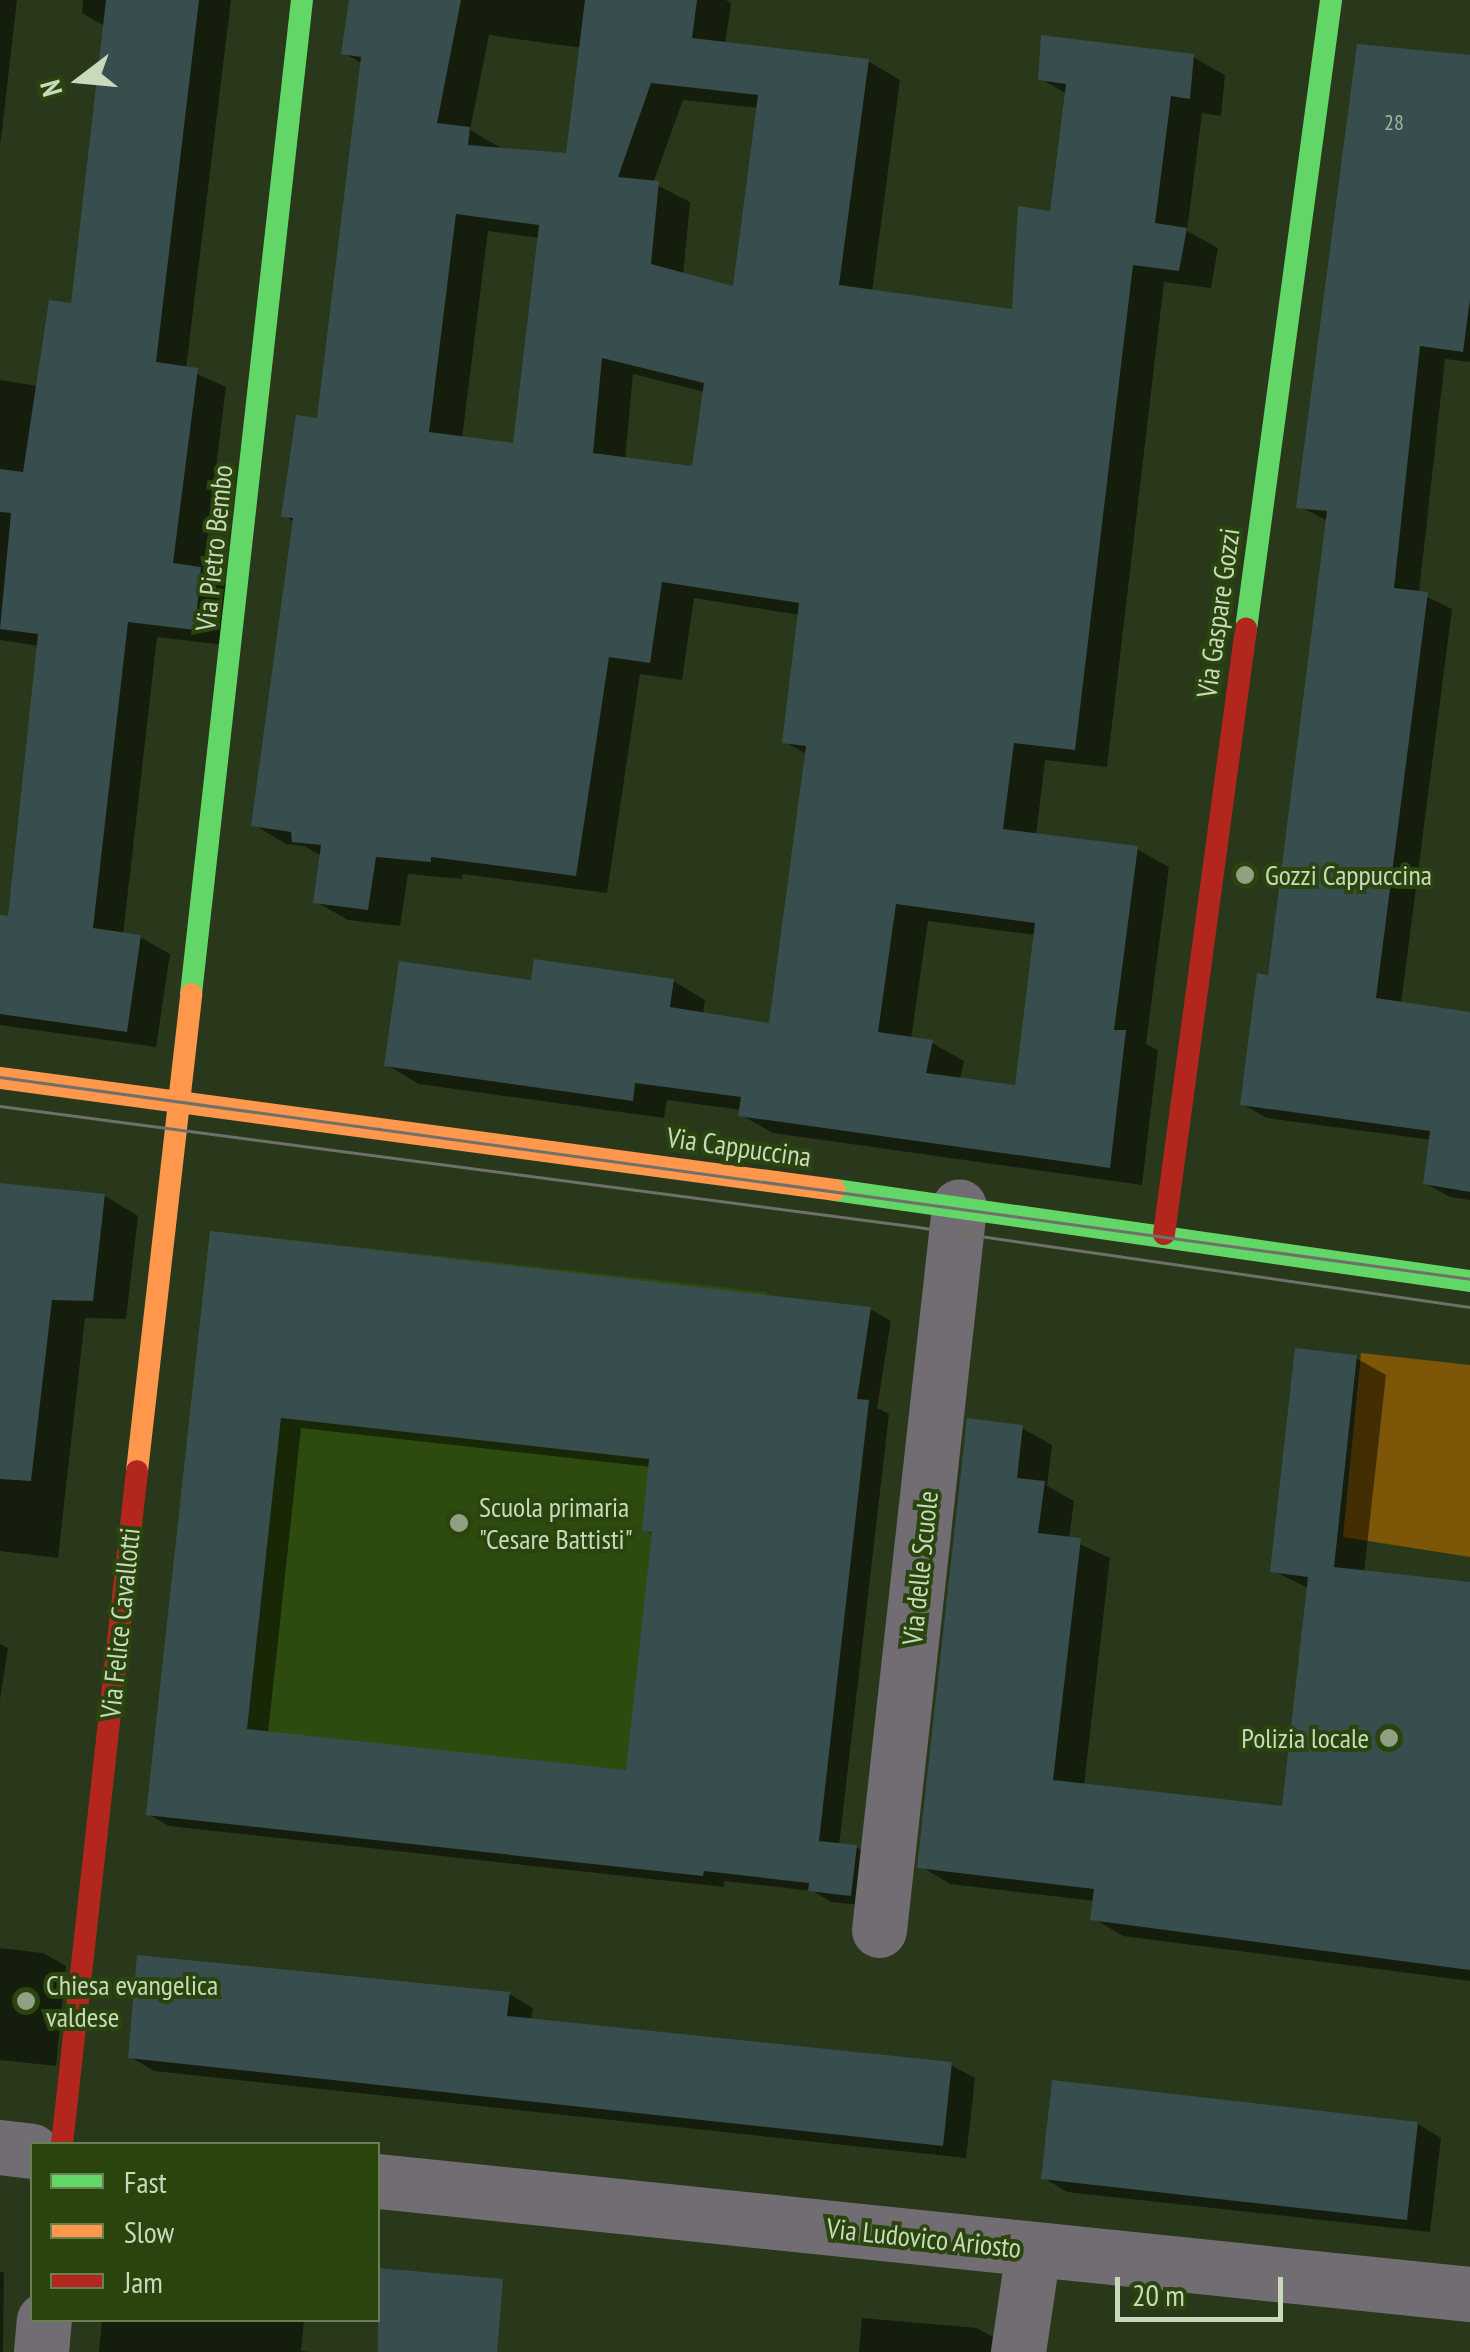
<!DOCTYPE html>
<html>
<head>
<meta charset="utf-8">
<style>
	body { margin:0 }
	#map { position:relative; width:1470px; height:2352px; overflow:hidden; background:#29381a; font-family:"PT Sans Narrow",sans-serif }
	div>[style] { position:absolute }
	.built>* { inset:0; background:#2d4b0e }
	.green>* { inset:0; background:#7e5608 }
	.shadow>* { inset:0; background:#0007 }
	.building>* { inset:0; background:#384d4d }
	.street>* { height:55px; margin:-27.5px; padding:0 27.5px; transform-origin:27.5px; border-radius:27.5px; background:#726c73 }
	.fast>* { height:22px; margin:-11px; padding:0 11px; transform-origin:11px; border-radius:11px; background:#63d668 }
	.slow>* { height:22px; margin:-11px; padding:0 11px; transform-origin:11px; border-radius:11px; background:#ff974d }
	.jam>* { height:22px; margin:-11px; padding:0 11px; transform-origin:11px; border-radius:11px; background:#b3261e }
	.tram>* { height:2.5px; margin:-1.25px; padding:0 1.25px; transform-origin:1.25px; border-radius:1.25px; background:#6f706a }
	.dots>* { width:28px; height:28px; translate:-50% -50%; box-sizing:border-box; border:5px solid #29450d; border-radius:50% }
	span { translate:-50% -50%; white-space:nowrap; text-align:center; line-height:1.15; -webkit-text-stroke:8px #29450d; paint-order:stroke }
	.number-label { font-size:22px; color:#a4b6a0 }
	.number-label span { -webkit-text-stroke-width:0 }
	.street-label { font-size:28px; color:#c8d9bc }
	.poi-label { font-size:28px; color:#c8d9bc }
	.left { translate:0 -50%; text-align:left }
	.right { translate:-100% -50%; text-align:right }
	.legend { position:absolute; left:30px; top:2142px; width:350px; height:180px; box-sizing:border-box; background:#29450d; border:2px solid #698053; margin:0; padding:12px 18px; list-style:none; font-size:30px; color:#c8d9bc }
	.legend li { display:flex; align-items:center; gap:20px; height:50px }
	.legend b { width:50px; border:2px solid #698053 }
	.north { position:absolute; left:30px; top:30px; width:100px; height:100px; -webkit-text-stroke:8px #29450d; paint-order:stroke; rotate:254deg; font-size:28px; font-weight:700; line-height:40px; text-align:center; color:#c8d9bc }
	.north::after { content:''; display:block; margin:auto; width:35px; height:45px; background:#c8d9bc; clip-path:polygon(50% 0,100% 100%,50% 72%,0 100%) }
	.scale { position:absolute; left:1115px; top:2277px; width:168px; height:45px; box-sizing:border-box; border:5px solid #c8d9bc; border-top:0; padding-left:12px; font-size:30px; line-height:35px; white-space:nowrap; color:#c8d9bc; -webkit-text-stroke:8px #29450d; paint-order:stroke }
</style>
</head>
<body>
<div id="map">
	<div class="built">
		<i style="clip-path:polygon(210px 1231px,767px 1292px,703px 1876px,146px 1815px)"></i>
	</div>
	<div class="green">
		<i style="clip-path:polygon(1361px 1353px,1470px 1365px,1470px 1557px,1343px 1537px)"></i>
	</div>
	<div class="shadow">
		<i style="clip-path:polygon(0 0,17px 0,0 147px)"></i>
		<i style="clip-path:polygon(83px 0,231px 0,186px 369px,226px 387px,203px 571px,229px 586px,224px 645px,157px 637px,123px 935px,140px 937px,170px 954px,156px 1047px,0 1025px,0 918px,10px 919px,39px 646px,0 640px,0 380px,38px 386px,73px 306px,106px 27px,82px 13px)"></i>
		<i style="clip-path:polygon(evenodd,352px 0,726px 0,731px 3px,725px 45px,868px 61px,900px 80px,872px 292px,1014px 312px,1052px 213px,1067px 94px,1041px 79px,1193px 57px,1225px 75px,1221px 116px,1202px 113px,1187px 231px,1218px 248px,1211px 288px,1164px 282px,1107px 767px,1045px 760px,1036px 836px,1137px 849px,1169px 867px,1146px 1044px,1158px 1050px,1142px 1185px,773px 1133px,741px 1115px,742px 1110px,667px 1100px,664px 1118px,419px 1084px,387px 1065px,533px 982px,673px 981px,705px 1000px,703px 1014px,771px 1026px,808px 755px,785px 742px,800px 615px,694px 598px,682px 680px,640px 674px,607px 893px,463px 874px,462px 879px,408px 874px,400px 926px,348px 920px,316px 902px,322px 856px,304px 846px,286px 844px,254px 825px,295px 522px,283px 515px,319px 421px,363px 64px,344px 53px,352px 0,489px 35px,582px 48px,568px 155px,501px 148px,470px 130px,489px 35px,352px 0,683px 100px,759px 108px,735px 290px,683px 276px,690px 202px,653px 183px,683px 100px,352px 0,488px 231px,540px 238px,515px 446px,462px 439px,488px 231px,352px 0,633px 374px,705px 392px,694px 469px,625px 460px,633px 374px,352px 0,928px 921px,1036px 935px,1017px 1088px,960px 1080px,964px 1061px,932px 1043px,911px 1039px,928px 921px)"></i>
		<i style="clip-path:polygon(1470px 58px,1470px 362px,1445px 359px,1419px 593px,1452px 609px,1401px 1004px,1470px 1015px,1470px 1200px,1450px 1197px,1425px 1183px,1432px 1140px,1267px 1118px,1242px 1104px,1270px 977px,1328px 521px,1299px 506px)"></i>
		<i style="clip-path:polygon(0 1185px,105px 1196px,138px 1216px,126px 1319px,85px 1318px,58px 1558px,0 1551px)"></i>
		<i style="clip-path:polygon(evenodd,212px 1233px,870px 1309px,891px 1321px,877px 1408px,889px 1414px,839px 1846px,856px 1847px,877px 1859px,871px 1906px,831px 1902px,813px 1891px,724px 1881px,724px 1887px,169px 1826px,148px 1814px,212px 1233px,301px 1428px,651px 1467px,645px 1530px,654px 1535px,628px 1773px,268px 1733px,301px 1428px)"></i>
		<i style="clip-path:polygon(1356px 1358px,1386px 1375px,1364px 1573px,1470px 1585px,1470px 1981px,1123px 1936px,1093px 1918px,1095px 1901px,950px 1884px,920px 1866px,1022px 1428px,1052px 1445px,1047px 1486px,1074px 1501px,1069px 1539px,1110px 1558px,1084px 1786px,1285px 1809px,1310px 1589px,1273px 1571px)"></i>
		<i style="clip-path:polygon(0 1644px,8px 1648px,0 1700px)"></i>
		<i style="clip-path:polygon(0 1948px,43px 1953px,66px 1966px,56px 2066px,0 2060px)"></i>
		<i style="clip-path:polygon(509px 1994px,533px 2008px,531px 2021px,951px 2065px,975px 2078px,966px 2158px,154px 2071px,130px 2057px)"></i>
		<i style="clip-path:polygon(1418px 2124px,1441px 2138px,1430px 2232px,1067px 2192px,1044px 2178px)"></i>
		<i style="clip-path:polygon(0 2271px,4px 2273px,3px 2352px,0 2352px)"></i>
		<i style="clip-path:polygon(862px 2318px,977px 2328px,993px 2337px,992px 2352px,859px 2352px)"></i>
		<i style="clip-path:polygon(102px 2320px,304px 2320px,301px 2351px,311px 2352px,99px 2352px)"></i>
	</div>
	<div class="building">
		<i style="clip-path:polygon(106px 0,199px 0,156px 362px,198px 368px,173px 563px,201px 567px,195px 630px,128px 622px,93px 928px,141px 935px,127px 1032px,0 1014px,0 915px,8px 916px,38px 634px,0 629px,11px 513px,0 512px,0 469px,23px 472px,49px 300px,71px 303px)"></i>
		<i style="clip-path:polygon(evenodd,349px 0,461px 0,437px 123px,470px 127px,468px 145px,566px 153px,585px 0,697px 0,692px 38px,869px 59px,839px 285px,1012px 309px,1018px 206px,1050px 211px,1066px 84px,1038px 80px,1041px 35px,1194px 54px,1190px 99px,1171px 96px,1155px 223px,1187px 228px,1179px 271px,1133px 265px,1075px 750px,1014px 743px,1003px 829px,1138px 846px,1114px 1030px,1126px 1030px,1110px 1168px,738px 1116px,741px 1097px,635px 1083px,633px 1101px,384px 1066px,399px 961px,531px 980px,534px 959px,674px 979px,670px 1007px,769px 1023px,806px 746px,782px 743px,799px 603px,662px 582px,650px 663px,609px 657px,576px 876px,431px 857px,431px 862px,376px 857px,368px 910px,313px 903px,321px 845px,292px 842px,291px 832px,251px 826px,293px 518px,281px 517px,296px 415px,317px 418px,361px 57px,341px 54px,349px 0,651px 83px,758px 95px,733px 286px,651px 264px,659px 181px,618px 177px,651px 83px,349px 0,456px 214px,539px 225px,513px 443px,429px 432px,456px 214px,349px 0,602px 358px,704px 383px,692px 466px,593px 453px,602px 358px,349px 0,896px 904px,1035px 923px,1015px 1085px,926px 1073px,933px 1040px,878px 1032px,896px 904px)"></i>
		<i style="clip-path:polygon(1357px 44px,1470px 55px,1470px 299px,1463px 352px,1420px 346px,1394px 588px,1428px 592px,1376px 998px,1470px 1012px,1470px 1192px,1423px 1184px,1430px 1131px,1240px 1105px,1257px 973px,1268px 975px,1327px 511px,1296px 508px)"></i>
		<i style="clip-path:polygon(0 1183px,105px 1194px,93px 1301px,52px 1300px,31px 1481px,0 1479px)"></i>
		<i style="clip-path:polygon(evenodd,210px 1231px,871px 1307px,857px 1399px,869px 1400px,819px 1841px,857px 1845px,851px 1896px,808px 1891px,809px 1883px,704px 1871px,703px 1876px,146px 1815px,210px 1231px,281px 1418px,649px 1459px,642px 1531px,652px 1532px,626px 1770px,247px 1729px,281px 1418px)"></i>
		<i style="clip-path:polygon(1295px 1348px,1357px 1355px,1334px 1567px,1470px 1582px,1470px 1970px,1090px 1920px,1094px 1889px,917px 1868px,967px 1418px,1023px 1425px,1017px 1478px,1045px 1481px,1038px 1533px,1081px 1538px,1053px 1780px,1282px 1806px,1308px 1577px,1270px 1572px)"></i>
		<i style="clip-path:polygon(137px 1955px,510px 1992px,507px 2016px,952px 2062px,943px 2146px,128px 2058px)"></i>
		<i style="clip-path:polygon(1052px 2080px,1418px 2122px,1407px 2220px,1041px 2179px)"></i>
		<i style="clip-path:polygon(378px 2268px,503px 2279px,497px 2352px,378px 2352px)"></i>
	</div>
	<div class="street">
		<i style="left:879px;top:1930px;width:728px;rotate:-83.69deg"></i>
		<i style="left:0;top:2147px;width:32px;rotate:7deg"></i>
		<i style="left:378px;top:2181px;width:1098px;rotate:5.91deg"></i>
		<i style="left:41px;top:2352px;width:32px;rotate:-85deg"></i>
		<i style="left:1018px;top:2352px;width:103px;rotate:-81.6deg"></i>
	</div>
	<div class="fast">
		<i style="left:1246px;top:629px;width:635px;rotate:-82.3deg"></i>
		<i style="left:191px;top:994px;width:1000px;rotate:-83.63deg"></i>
		<i style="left:835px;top:1190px;width:641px;rotate:8.16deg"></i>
	</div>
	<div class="slow">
		<i style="left:0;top:1078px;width:842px;rotate:7.64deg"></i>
		<i style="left:137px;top:1471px;width:480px;rotate:-83.5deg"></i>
	</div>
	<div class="jam">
		<i style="left:1164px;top:1234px;width:611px;rotate:-82.28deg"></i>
		<i style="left:62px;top:2144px;width:677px;rotate:-83.64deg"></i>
	</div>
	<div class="tram">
		<i style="left:0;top:1077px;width:1484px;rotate:7.82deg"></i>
		<i style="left:0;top:1106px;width:926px;rotate:7.51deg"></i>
		<i style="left:918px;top:1227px;width:558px;rotate:8.25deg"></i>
	</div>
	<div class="dots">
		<i style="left:1245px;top:875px;background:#90a183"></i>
		<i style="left:459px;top:1523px;background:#90a183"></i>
		<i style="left:1389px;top:1738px;background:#90a183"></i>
		<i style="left:26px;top:2001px;background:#90a183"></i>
	</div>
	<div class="number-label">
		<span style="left:1394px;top:123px">28</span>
	</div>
	<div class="street-label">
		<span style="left:214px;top:548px;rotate:-84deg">Via Pietro Bembo</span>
		<span style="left:1218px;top:613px;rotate:-82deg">Via Gaspare Gozzi</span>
		<span style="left:739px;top:1147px;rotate:8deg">Via Cappuccina</span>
		<span style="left:920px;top:1568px;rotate:-84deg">Via delle Scuole</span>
		<span style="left:120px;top:1623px;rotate:-84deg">Via Felice Cavallotti</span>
		<span style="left:924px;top:2238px;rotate:6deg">Via Ludovico Ariosto</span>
	</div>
	<div class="poi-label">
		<span class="left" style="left:1265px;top:875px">Gozzi Cappuccina</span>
		<span class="left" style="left:479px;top:1523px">Scuola primaria<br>"Cesare Battisti"</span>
		<span class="right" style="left:1369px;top:1738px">Polizia locale</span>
		<span class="left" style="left:46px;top:2001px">Chiesa evangelica<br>valdese</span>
	</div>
	<ul class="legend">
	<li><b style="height:12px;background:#63d668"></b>Fast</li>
	<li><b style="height:12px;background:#ff974d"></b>Slow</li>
	<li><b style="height:12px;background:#b3261e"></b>Jam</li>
	</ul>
	<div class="north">N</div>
	<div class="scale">20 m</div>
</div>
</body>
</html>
